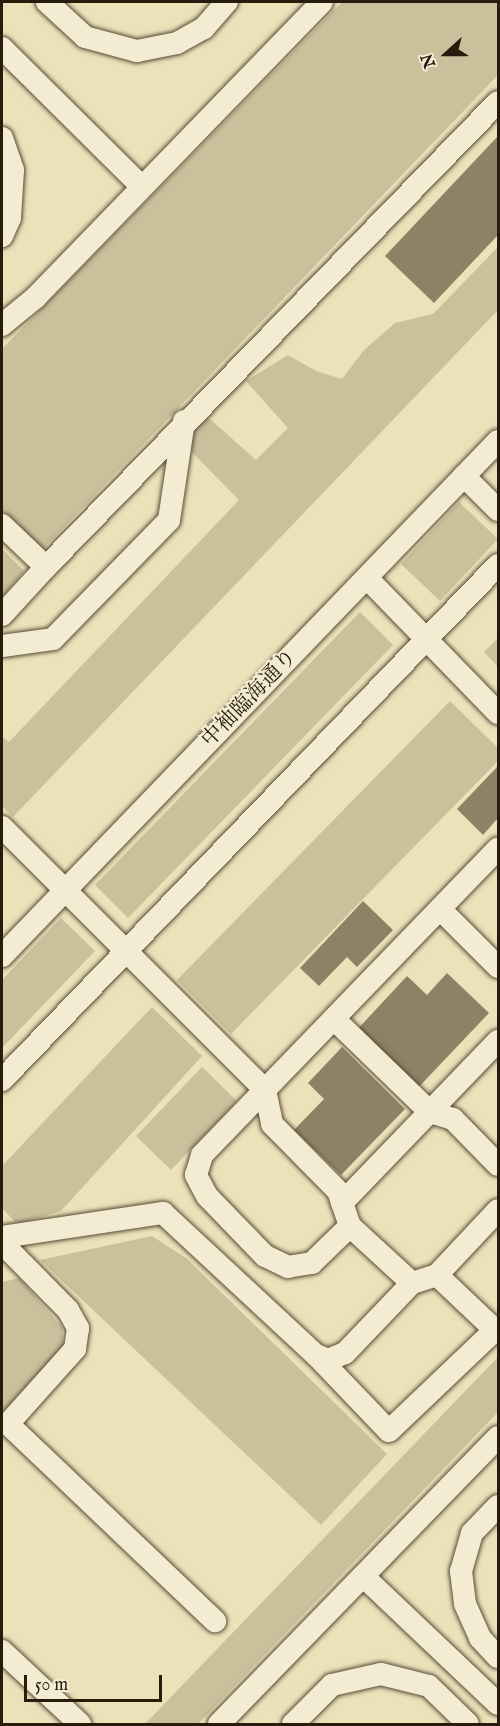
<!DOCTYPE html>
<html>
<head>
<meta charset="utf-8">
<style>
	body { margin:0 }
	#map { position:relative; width:500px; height:1726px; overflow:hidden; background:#ede1ba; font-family:"IM FELL English","Noto Serif JP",serif }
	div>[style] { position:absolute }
	.green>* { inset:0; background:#cbbf9c }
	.building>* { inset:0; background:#8e8266 }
	.roads { filter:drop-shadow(0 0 2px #584c37) drop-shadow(0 0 2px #584c37) }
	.minor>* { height:22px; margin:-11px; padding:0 11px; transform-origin:11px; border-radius:11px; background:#f3ecd2 }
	span { translate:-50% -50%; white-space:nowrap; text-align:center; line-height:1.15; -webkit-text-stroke:4.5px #f3ecd2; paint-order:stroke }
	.street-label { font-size:21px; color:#271b0b }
	.frame { position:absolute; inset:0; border:3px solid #271b0b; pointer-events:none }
	.north { position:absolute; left:416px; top:24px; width:60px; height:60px; -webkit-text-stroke:4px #f3ecd2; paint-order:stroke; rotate:249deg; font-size:16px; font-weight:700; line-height:24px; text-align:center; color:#271b0b }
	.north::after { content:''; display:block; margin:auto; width:21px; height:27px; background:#271b0b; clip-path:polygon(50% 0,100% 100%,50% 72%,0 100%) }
	.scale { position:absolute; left:24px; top:1675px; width:138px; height:27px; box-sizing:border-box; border:3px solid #271b0b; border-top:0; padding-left:8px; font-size:18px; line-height:21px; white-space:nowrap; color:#271b0b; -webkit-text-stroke:4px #f3ecd2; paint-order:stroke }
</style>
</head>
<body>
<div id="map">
	<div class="green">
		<i style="clip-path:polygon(342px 2px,497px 2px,498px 75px,42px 550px,2px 510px,2px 349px)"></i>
		<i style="clip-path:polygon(498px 247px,498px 310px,13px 817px,2px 806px,2px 737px,9px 742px,239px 500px,181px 441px,209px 418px,256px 460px,288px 428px,246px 381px,288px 355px,316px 371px,342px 379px,364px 350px,395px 323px,433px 314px)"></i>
		<i style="clip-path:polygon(459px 502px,498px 539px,440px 601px,401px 564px)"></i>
		<i style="clip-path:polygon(2px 549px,24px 571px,2px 597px)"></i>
		<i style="clip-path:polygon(360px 612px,393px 645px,128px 918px,95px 885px)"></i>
		<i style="clip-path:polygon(498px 638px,498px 667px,484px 652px)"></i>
		<i style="clip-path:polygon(450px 701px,498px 748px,498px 761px,231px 1034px,177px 980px)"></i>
		<i style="clip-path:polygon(61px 918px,95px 951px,2px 1048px,2px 980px)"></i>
		<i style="clip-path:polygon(152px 1007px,202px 1056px,61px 1211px,17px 1224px,2px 1208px,2px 1166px)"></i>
		<i style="clip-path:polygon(202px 1067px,237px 1101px,171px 1170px,136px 1136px)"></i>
		<i style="clip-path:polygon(152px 1236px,186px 1258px,387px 1454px,321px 1525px,40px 1260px)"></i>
		<i style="clip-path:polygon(19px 1278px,62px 1327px,63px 1351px,2px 1412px,2px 1282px)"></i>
		<i style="clip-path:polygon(498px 1357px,498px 1412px,198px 1724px,145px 1724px)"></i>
	</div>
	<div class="building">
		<i style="clip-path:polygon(498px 136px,498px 235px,434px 303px,385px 256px)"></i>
		<i style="clip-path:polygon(498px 766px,498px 818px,483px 835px,457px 809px)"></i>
		<i style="clip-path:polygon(363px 901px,393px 930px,357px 967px,347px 957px,319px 986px,300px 968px)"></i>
		<i style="clip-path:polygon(447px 973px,489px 1013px,415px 1091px,354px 1033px,407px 976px,427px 995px)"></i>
		<i style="clip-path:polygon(342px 1047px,405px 1109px,341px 1175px,294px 1130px,324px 1099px,308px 1083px)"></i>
	</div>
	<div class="roads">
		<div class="minor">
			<i style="left:47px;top:2px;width:52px;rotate:42.6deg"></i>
			<i style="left:85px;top:37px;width:54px;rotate:15.1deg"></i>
			<i style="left:137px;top:51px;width:41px;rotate:-11.3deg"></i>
			<i style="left:177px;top:43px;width:31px;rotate:-29deg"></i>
			<i style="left:204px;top:28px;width:35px;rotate:-49deg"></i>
			<i style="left:2px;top:48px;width:197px;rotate:44.8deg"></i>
			<i style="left:2px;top:138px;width:34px;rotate:71deg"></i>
			<i style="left:13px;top:170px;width:48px;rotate:93.6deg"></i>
			<i style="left:10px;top:218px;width:20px;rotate:114deg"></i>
			<i style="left:2px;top:325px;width:43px;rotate:-39.3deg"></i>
			<i style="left:35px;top:298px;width:412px;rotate:-45.9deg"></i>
			<i style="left:464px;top:476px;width:48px;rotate:45deg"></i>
			<i style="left:2px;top:525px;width:61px;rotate:43.7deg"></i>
			<i style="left:46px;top:567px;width:648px;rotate:-45.81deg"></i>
			<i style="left:367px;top:578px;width:188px;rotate:45.9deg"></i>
			<i style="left:2px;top:615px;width:65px;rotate:-47.5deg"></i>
			<i style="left:2px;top:646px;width:51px;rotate:-7.8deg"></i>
			<i style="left:53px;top:639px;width:166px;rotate:-45.7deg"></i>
			<i style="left:169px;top:520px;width:100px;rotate:-81.4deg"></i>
			<i style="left:2px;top:827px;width:372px;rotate:45deg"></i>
			<i style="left:265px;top:1090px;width:35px;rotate:78deg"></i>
			<i style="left:272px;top:1124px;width:94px;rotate:45.4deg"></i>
			<i style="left:338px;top:1191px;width:37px;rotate:71deg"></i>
			<i style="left:350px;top:1226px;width:84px;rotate:42.6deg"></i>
			<i style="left:440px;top:909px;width:82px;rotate:45deg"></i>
			<i style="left:2px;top:956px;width:715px;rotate:-46.08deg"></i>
			<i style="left:334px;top:1019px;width:134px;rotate:44.1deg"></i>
			<i style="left:430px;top:1112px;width:24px;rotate:17deg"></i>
			<i style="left:453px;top:1119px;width:64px;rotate:45.6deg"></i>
			<i style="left:2px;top:1080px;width:715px;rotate:-46.08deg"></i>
			<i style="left:342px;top:1203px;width:225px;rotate:-46.1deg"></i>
			<i style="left:350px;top:1226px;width:53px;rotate:135.8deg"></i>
			<i style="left:312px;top:1263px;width:24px;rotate:171deg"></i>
			<i style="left:288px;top:1267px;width:25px;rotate:-154deg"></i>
			<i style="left:265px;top:1256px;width:83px;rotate:-134deg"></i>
			<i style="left:207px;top:1196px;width:24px;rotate:-118deg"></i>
			<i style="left:196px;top:1175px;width:21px;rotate:-73deg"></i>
			<i style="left:202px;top:1155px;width:426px;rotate:-46deg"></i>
			<i style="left:2px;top:1237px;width:163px;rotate:-8.5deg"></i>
			<i style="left:163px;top:1213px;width:209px;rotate:42.9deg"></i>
			<i style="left:316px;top:1355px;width:105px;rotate:46.2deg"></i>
			<i style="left:389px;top:1431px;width:146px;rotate:-43.6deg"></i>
			<i style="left:495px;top:1330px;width:80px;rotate:-136.5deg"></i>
			<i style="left:437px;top:1275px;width:26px;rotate:162deg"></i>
			<i style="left:412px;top:1283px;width:97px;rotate:133.7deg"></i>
			<i style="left:345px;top:1353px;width:18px;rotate:158deg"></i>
			<i style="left:328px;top:1360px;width:13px;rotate:-157deg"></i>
			<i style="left:2px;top:1243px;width:94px;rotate:45.4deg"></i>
			<i style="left:68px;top:1310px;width:21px;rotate:61deg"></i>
			<i style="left:78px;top:1328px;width:21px;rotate:98deg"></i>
			<i style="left:75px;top:1349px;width:101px;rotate:131.8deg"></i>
			<i style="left:8px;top:1424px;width:286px;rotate:43.6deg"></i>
			<i style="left:437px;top:1275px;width:89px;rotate:-46.8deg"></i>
			<i style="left:498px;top:1506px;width:37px;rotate:134deg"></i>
			<i style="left:472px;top:1533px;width:40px;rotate:106deg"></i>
			<i style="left:461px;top:1571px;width:33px;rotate:83deg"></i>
			<i style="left:465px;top:1604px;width:37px;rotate:66deg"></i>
			<i style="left:480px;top:1638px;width:26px;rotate:47deg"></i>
			<i style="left:363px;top:1576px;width:186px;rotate:43.5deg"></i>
			<i style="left:2px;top:1651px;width:107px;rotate:43.1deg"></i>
			<i style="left:219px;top:1724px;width:400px;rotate:-45.8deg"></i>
			<i style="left:293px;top:1724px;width:55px;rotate:-45deg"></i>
			<i style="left:332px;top:1685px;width:50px;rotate:-12.7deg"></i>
			<i style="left:381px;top:1674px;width:49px;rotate:14deg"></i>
			<i style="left:429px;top:1686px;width:54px;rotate:44.3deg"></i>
		</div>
	</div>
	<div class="street-label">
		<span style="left:250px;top:699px;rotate:-46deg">中袖臨海通り</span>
	</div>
	<div class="frame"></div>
	<div class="north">N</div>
	<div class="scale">50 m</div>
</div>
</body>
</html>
